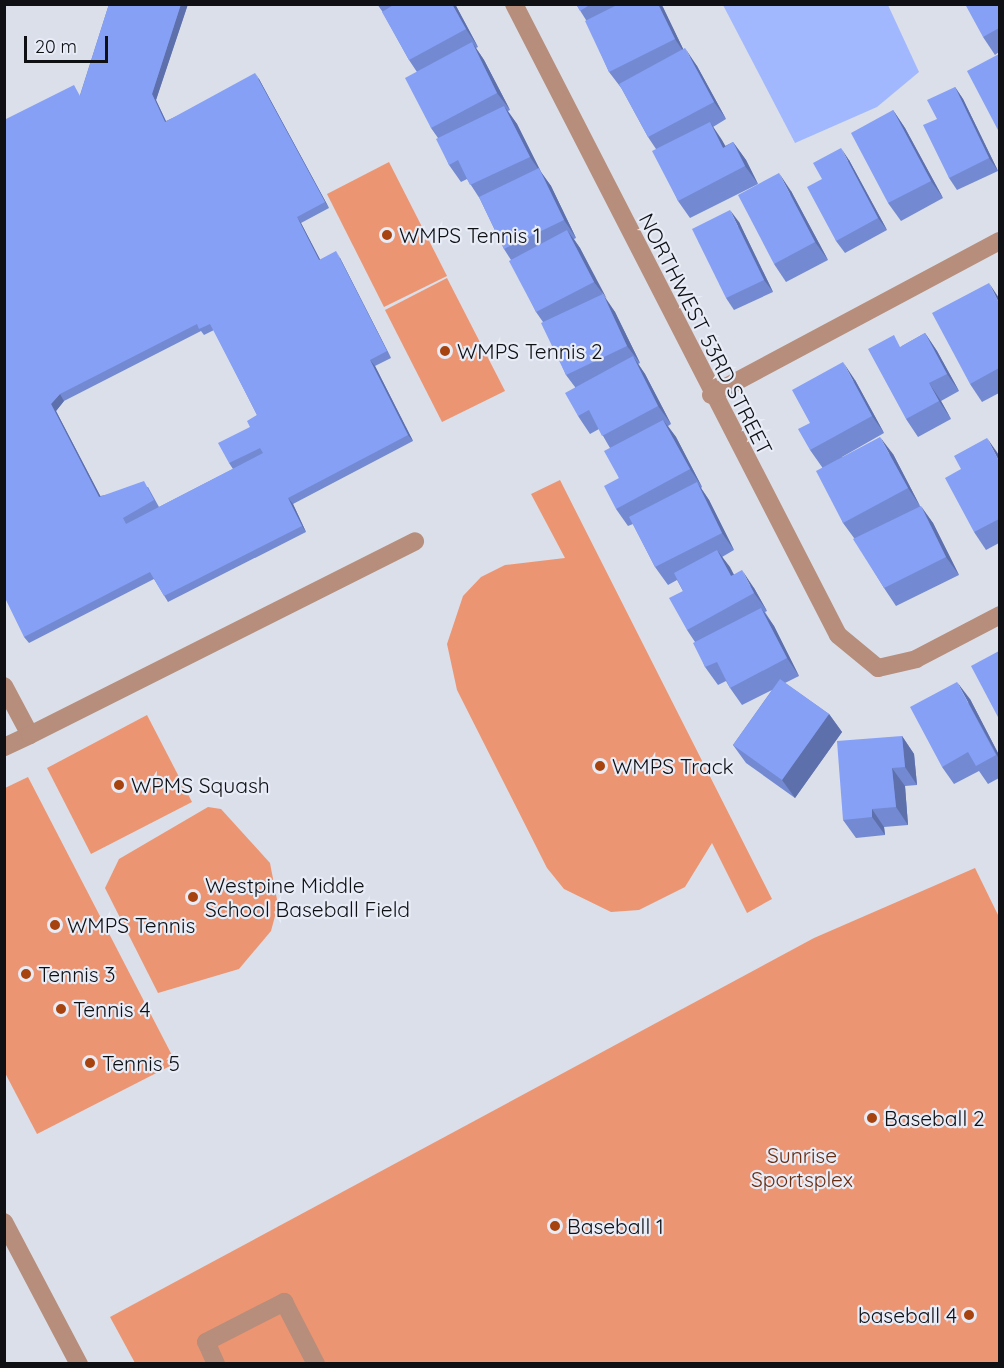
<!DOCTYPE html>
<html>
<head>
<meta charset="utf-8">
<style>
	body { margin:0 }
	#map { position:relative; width:1004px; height:1368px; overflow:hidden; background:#dbdfe9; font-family:Quicksand,sans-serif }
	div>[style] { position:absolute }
	.green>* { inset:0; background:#ec9572 }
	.water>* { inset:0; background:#a2b8fe }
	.minor>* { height:18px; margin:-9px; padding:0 9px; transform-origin:9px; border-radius:9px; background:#b78d7b }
	.wall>* { inset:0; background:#738ad3 }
	.shaded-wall>* { inset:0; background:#5e70ac }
	.building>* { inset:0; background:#86a0f5 }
	.dots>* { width:16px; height:16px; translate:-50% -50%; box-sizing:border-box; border:3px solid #e8ecf7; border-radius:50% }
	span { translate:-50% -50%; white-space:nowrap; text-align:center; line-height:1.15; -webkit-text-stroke:4.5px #e8ecf7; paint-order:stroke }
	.poi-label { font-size:21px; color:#0f1013 }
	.left { translate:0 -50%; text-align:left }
	.right { translate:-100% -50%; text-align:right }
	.street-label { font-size:21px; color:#0f1013 }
	.park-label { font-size:21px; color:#682c10 }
	.frame { position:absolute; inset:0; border:6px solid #0f1013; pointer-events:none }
	.scale { position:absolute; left:24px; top:36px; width:84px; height:27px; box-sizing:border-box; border:3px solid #0f1013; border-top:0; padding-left:8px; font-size:18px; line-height:21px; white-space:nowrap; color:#0f1013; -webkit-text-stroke:4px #e8ecf7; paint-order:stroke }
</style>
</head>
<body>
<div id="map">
	<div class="green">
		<i style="clip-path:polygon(389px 162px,447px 276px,384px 307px,327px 194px)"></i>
		<i style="clip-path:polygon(447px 278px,505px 391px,442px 422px,385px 310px)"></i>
		<i style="clip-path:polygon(560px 480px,772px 899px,747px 913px,712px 843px,685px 887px,639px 910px,611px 912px,564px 889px,547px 868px,457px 690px,447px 644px,463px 596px,481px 577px,505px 565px,565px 558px,531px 494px)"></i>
		<i style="clip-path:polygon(147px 715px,192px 802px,91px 854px,47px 768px)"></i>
		<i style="clip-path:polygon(28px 777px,176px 1063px,37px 1134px,4px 1071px,5px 788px)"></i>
		<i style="clip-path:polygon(208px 807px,221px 809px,270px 863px,278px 905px,271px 931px,239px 969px,158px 993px,105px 888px,119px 859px)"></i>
		<i style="clip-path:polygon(975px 868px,999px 917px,999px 1363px,135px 1363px,110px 1317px,814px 938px)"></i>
	</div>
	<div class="water">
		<i style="clip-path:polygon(723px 5px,888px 5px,919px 72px,877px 107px,795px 143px)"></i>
	</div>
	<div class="minor">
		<i style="left:514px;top:4px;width:709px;rotate:62.82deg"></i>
		<i style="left:838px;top:635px;width:52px;rotate:39.5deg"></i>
		<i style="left:878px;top:668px;width:39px;rotate:-13deg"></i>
		<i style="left:916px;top:659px;width:95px;rotate:-27.6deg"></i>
		<i style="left:711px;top:395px;width:327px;rotate:-28.1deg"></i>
		<i style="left:4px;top:686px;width:55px;rotate:62deg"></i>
		<i style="left:30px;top:735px;width:29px;rotate:155deg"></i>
		<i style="left:30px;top:735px;width:431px;rotate:-26.7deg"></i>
		<i style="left:4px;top:1222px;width:161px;rotate:62.2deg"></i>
		<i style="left:216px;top:1364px;width:24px;rotate:-114deg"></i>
		<i style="left:206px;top:1342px;width:88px;rotate:-27.1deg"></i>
		<i style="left:284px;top:1302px;width:70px;rotate:62.7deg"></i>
	</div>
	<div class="wall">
		<i style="clip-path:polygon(evenodd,109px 4px,188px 4px,156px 100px,166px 121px,259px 79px,329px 208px,301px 223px,320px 260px,340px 258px,391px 358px,375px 366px,413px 441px,293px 504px,306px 532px,168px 602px,154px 579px,29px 643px,24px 637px,80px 95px,109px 4px,214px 330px,257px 415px,229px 463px,233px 469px,159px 507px,148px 487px,100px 496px,56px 411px,64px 401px,201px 331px,204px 335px,214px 330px)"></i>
		<i style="clip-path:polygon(377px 4px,455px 4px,478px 47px,476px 48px,484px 60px,510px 110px,508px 111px,517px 124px,541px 172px,551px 186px,576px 238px,574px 239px,580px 248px,606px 300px,615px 312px,640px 363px,638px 364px,645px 374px,671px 424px,668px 426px,676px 437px,702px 487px,701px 488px,709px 500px,734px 550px,722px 557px,734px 575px,754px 588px,767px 611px,765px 612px,774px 626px,799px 676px,785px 683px,829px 714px,842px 732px,795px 798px,746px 763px,733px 745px,772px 690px,742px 705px,730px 688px,726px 681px,718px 685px,705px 667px,695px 642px,687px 630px,683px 591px,677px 580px,668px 585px,655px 567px,633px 524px,628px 526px,616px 509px,619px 478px,610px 448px,599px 429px,590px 434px,578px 416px,575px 387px,566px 375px,543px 322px,536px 312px,511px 260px,504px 249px,480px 199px,467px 179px,461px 182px,449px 165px,438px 138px,431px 128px,417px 72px,409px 60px,382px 11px)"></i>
		<i style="clip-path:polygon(576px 4px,661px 4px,683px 49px,697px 66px,726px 119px,713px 127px,725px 146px,733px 142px,746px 160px,758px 184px,690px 218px,678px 201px,656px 149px,648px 137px,622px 89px,609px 72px,586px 20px)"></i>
		<i style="clip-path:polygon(999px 4px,999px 52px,995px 55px,983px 37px)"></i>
		<i style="clip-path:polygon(955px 87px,963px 99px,998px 171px,957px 190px,949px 178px,937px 119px)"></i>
		<i style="clip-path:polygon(893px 110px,905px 128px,943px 198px,901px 221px,888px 203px)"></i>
		<i style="clip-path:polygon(849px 160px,887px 230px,845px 253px,836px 241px,822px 179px)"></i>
		<i style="clip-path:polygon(791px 191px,828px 260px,786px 282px,774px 264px)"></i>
		<i style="clip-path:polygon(739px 222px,773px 292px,734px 310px,726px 298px)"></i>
		<i style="clip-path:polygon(999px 298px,999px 393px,982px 402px,970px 384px)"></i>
		<i style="clip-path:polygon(925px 333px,937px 351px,959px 391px,941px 401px,951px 419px,918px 437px,906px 419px,902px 346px)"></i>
		<i style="clip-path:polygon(855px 380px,884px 433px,842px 457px,893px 454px,920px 506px,933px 523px,959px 575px,896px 606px,884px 588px,854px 538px,843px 523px,822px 467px,810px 450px,810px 423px)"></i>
		<i style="clip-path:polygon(999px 456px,999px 543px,986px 550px,974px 532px)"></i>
		<i style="clip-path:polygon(970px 699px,999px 755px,999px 778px,988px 784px,979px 771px,954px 784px,942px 767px)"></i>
		<i style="clip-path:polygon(902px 736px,914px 754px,917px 785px,905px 786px,908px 825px,884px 827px,885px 835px,856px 838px,843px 820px)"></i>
	</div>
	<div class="shaded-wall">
		<i style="clip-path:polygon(181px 4px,188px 4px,156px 100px,169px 128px,165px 122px,152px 94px)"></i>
		<i style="clip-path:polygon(452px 4px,455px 4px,478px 47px,466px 29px)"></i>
		<i style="clip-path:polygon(658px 4px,661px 4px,663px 7px,687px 57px,675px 39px)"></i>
		<i style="clip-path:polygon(472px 42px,484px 60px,510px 110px,497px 93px)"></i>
		<i style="clip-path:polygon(685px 48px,697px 66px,726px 119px,714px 102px)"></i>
		<i style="clip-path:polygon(255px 73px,259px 79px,329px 208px,325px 202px)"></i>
		<i style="clip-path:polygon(955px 87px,963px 99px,998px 171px,989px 158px)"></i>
		<i style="clip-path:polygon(504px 106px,517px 124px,541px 172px,551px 186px,576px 238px,564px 220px,539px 170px,530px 157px)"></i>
		<i style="clip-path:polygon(893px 110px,905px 128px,943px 198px,931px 181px)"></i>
		<i style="clip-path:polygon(710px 122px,722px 140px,736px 165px,723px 148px)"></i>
		<i style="clip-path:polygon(733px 142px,746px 160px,758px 184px,745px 166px)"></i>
		<i style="clip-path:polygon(841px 148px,849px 160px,887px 230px,878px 218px)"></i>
		<i style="clip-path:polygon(779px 173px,791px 191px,828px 260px,815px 242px)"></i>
		<i style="clip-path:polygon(730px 210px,739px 222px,773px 292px,764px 280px)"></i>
		<i style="clip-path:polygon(297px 217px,301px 223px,324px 267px,319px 260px)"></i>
		<i style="clip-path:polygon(567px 230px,580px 248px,607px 299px,594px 282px)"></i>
		<i style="clip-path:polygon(336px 251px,340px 258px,391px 358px,387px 351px)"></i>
		<i style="clip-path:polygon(989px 283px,999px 298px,999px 303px)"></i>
		<i style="clip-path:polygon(603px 294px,615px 312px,640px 363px,627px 346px)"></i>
		<i style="clip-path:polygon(925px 333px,937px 351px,959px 391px,947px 374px)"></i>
		<i style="clip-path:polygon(633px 356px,645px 374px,671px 424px,658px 406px)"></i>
		<i style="clip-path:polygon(370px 360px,375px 366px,413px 441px,408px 435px)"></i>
		<i style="clip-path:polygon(843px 362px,855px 380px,884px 433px,872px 416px)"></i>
		<i style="clip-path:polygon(929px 383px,941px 401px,951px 419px,939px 401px)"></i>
		<i style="clip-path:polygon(60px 394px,64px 401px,56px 411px,104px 503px,99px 497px,51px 404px)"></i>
		<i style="clip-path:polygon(663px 420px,676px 437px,702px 487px,690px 469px)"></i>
		<i style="clip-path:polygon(880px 437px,893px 454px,920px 506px,908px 488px)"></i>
		<i style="clip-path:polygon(987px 438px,999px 455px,999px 461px)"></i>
		<i style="clip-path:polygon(697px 482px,709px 500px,734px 550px,722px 533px)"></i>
		<i style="clip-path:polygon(288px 498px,293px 504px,306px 532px,302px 526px)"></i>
		<i style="clip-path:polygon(921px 506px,933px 523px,959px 575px,946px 557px)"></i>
		<i style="clip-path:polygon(717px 550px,730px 567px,744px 594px,731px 576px)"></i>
		<i style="clip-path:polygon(742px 570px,754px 588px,767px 611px,754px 593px)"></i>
		<i style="clip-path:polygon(761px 608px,774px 626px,799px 676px,787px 658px)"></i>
		<i style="clip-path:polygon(957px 682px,970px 699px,999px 755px,999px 759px)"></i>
		<i style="clip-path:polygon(829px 714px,842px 732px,795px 798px,782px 780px)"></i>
		<i style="clip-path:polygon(902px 736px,914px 754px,917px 785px,905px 767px)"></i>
		<i style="clip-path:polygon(892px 768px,905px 786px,908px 825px,896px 807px)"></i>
		<i style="clip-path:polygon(872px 809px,884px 827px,885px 835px,872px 817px)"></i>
	</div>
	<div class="building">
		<i style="clip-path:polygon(evenodd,109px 4px,181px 4px,152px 94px,165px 122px,255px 73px,325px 202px,297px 217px,319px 260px,336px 251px,387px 351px,370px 360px,408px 435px,288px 498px,302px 526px,164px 596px,150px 572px,24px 637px,4px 596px,4px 120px,74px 85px,80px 96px,109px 4px,197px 324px,199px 329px,210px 324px,257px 415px,247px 421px,250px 427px,218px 443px,229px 463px,260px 448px,263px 453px,126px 524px,123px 518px,154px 500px,144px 481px,99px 497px,51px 404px,60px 394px,197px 324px)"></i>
		<i style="clip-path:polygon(395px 4px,452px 4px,466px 29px,409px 60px,382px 12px)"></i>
		<i style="clip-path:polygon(576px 4px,591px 4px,580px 11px)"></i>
		<i style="clip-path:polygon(619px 4px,658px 4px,675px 39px,609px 72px,585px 21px)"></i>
		<i style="clip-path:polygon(965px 4px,999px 4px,999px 28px,983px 37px)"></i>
		<i style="clip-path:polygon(472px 42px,497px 93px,431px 128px,405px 78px)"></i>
		<i style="clip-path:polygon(685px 48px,714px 102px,648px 137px,619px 84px)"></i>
		<i style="clip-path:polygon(999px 54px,999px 132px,967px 71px)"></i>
		<i style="clip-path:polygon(955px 87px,989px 158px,949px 178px,923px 125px,937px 119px,927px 100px)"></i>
		<i style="clip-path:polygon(504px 106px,530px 157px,470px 185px,458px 160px,449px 165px,436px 139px)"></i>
		<i style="clip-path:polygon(893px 110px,931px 181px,888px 203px,851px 133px)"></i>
		<i style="clip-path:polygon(710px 122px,723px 148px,733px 142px,745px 166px,678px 201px,652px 151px)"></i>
		<i style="clip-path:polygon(841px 148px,878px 218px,836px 241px,807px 187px,822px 179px,813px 163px)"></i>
		<i style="clip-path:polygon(539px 168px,564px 220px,504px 249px,479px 197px)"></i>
		<i style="clip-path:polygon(779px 173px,815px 242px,774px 264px,738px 195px)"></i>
		<i style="clip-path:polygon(730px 210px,764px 280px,726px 298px,692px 229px)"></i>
		<i style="clip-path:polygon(567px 230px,594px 282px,536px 312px,509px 261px)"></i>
		<i style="clip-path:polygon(989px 283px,999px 303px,999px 368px,970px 384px,932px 313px)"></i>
		<i style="clip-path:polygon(603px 294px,627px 346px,566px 375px,541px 323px)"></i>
		<i style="clip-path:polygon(925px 333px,947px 374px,929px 383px,939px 401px,906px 419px,868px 349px,894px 335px,900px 347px)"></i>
		<i style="clip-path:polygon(633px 356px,658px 406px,602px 436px,589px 410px,578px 416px,565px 393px)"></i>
		<i style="clip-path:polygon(843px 362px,872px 416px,810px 450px,798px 429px,810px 423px,792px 390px)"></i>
		<i style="clip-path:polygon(663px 420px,690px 469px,616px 509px,604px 486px,619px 478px,604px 451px)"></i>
		<i style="clip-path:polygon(880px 437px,908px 488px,843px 523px,816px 471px)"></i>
		<i style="clip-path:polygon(987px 438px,999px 461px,999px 519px,974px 532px,945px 478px,961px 469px,954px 456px)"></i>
		<i style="clip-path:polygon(697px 482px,722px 533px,655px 567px,629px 517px)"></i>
		<i style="clip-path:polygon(921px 506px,946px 557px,884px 588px,853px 539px)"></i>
		<i style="clip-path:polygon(717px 550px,731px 576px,742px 570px,754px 593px,687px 630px,669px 598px,683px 591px,674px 573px)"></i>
		<i style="clip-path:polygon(761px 608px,787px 658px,730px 688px,717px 662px,705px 667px,693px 643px)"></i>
		<i style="clip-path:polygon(999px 651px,999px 719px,971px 666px)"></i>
		<i style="clip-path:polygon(780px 679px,829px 714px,782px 780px,733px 745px)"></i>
		<i style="clip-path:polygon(957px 682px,996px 755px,976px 766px,968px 752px,942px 767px,910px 707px)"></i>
		<i style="clip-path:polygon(902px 736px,905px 767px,892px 768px,896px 807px,872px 809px,872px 817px,843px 820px,837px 741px)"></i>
	</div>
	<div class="dots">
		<i style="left:387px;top:235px;background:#a7430e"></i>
		<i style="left:445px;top:351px;background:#a7430e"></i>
		<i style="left:600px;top:766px;background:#a7430e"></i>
		<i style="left:119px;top:785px;background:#a7430e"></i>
		<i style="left:193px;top:897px;background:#a7430e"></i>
		<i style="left:55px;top:925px;background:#a7430e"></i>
		<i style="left:26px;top:974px;background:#a7430e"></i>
		<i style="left:61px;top:1009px;background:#a7430e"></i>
		<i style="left:90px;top:1063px;background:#a7430e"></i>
		<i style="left:872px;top:1118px;background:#a7430e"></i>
		<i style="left:555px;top:1226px;background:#a7430e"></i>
		<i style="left:969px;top:1315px;background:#a7430e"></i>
	</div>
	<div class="poi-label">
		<span class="left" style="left:399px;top:235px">WMPS Tennis 1</span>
		<span class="left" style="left:457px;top:351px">WMPS Tennis 2</span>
		<span class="left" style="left:612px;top:766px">WMPS Track</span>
		<span class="left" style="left:131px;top:785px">WPMS Squash</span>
		<span class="left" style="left:205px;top:897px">Westpine Middle<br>School Baseball Field</span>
		<span class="left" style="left:67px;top:925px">WMPS Tennis</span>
		<span class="left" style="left:38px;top:974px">Tennis 3</span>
		<span class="left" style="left:73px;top:1009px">Tennis 4</span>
		<span class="left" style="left:102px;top:1063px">Tennis 5</span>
		<span class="left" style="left:884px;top:1118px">Baseball 2</span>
		<span class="left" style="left:567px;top:1226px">Baseball 1</span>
		<span class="right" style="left:957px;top:1315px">baseball 4</span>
	</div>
	<div class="street-label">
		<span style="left:706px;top:334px;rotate:63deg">NORTHWEST 53RD STREET</span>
	</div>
	<div class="park-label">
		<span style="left:802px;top:1167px">Sunrise<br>Sportsplex</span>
	</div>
	<div class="frame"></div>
	<div class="scale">20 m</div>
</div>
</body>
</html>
